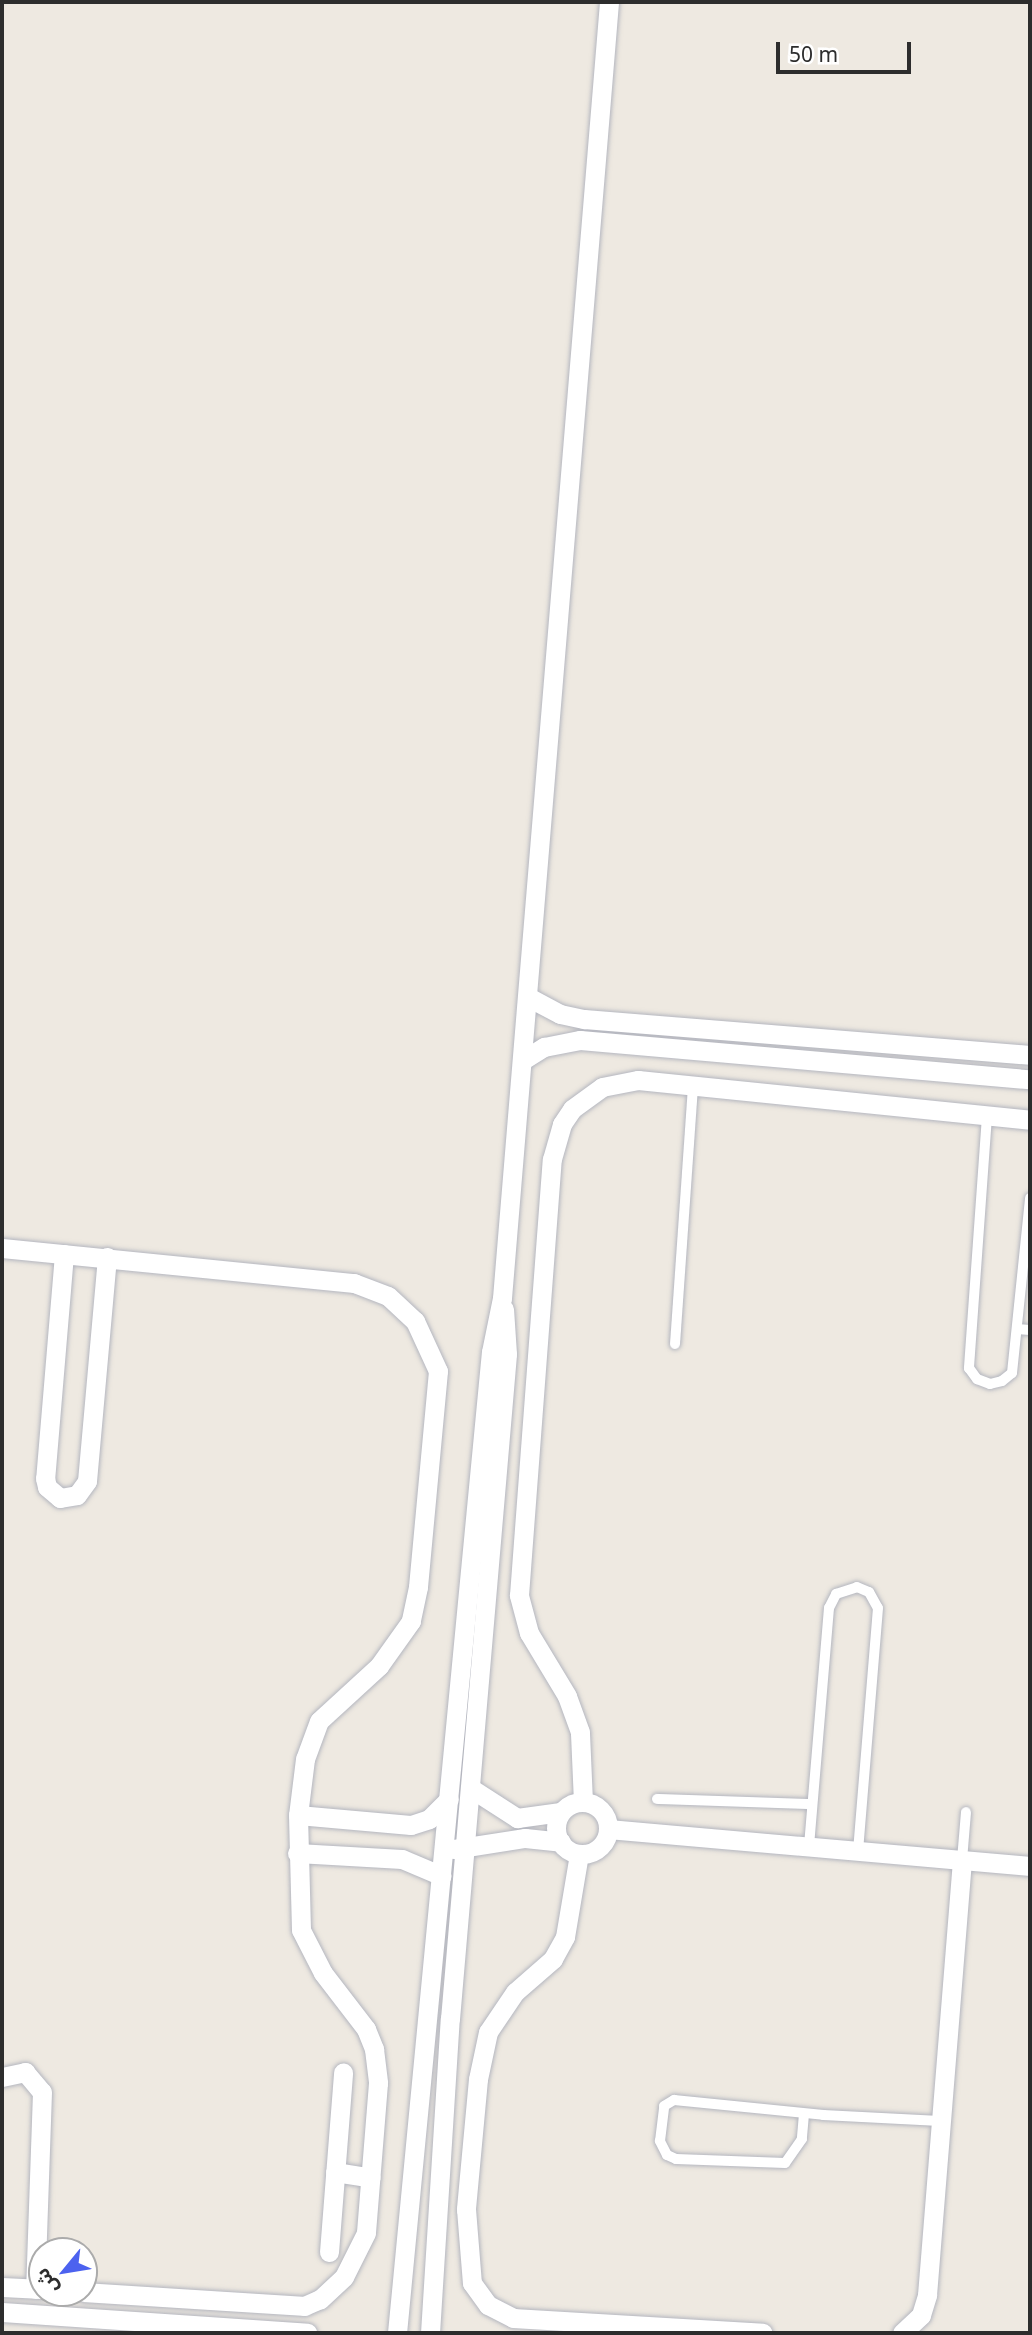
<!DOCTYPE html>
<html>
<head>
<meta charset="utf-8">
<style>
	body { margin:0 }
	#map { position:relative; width:1032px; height:2335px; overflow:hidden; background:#eee9e1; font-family:"Noto Sans","Noto Sans Arabic",sans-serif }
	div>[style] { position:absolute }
	.roads { filter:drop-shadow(0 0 2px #b4b6bf) drop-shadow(0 0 2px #b4b6bf) }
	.service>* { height:10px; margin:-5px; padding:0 5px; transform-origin:5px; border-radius:5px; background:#fff }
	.minor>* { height:19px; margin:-9.5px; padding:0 9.5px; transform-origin:9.5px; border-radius:9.5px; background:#fff }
	.minor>.ring { margin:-9.5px; padding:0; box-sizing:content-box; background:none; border:19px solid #fff; border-radius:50% }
	span { translate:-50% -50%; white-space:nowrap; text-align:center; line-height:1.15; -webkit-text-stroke:6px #fff; paint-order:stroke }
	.frame { position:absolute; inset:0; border:4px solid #2d2d2d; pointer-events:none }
	.north { position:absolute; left:28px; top:2237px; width:70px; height:70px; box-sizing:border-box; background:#fff; border:2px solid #ababab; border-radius:50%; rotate:240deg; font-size:19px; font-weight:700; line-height:28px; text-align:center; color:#2d2d2d }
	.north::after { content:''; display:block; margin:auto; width:24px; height:32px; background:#4c62ef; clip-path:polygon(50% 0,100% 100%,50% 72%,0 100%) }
	.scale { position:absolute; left:776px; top:42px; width:135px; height:32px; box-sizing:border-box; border:4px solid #2d2d2d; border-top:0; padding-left:9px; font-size:21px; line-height:24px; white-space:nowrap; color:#2d2d2d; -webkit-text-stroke:5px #fff; paint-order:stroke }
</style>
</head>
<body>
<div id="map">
	<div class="roads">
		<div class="service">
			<i style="left:987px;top:1116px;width:253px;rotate:94.1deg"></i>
			<i style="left:969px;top:1368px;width:14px;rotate:54deg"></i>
			<i style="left:977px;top:1379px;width:14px;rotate:21deg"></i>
			<i style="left:990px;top:1384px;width:12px;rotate:-14deg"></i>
			<i style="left:1002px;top:1381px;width:13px;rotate:-39deg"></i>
			<i style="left:1012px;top:1373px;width:176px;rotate:-84.1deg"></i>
			<i style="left:1017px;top:1329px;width:13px;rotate:4deg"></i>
			<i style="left:675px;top:1344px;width:259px;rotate:-86deg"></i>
			<i style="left:657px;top:1799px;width:153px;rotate:1.9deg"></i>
			<i style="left:809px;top:1846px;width:239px;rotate:-85.2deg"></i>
			<i style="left:829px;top:1608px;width:16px;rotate:-63deg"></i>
			<i style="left:836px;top:1594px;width:22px;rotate:-18deg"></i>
			<i style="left:857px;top:1587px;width:13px;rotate:23deg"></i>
			<i style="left:869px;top:1592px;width:18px;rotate:61deg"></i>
			<i style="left:878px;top:1608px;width:244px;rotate:94.7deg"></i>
			<i style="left:962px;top:1860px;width:48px;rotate:-85.2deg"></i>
			<i style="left:804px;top:2114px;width:25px;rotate:95deg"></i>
			<i style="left:802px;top:2139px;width:29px;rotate:125deg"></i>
			<i style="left:785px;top:2163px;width:109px;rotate:-177.9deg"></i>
			<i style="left:676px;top:2159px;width:10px;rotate:-156deg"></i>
			<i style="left:667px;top:2155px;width:16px;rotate:-117deg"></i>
			<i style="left:660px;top:2141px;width:35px;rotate:-83deg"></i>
			<i style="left:664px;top:2106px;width:12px;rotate:-31deg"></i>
			<i style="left:674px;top:2100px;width:150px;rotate:5.7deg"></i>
			<i style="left:823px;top:2115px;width:117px;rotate:2.9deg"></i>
		</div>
		<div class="minor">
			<i style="left:528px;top:997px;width:36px;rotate:28deg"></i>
			<i style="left:560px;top:1014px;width:25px;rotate:12deg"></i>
			<i style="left:584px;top:1019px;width:447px;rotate:4.6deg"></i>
			<i style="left:523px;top:1060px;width:25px;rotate:-32deg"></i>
			<i style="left:544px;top:1047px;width:37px;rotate:-11deg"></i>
			<i style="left:580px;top:1040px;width:452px;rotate:5deg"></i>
			<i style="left:2px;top:1248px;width:354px;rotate:5.7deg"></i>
			<i style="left:354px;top:1283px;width:36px;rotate:21deg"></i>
			<i style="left:388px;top:1296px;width:37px;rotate:43deg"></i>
			<i style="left:415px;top:1321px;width:55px;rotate:65.3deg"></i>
			<i style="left:438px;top:1371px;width:217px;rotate:95.3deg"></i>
			<i style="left:418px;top:1587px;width:35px;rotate:102deg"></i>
			<i style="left:411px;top:1621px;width:55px;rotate:125.4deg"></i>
			<i style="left:379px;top:1666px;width:81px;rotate:137.5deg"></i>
			<i style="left:319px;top:1721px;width:40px;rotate:110.2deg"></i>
			<i style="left:305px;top:1759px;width:56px;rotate:97.1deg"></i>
			<i style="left:298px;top:1815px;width:115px;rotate:88.5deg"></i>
			<i style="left:301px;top:1930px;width:48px;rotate:62.9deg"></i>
			<i style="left:323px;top:1973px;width:71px;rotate:52.5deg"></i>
			<i style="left:366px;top:2029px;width:22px;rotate:68deg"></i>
			<i style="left:374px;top:2049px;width:34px;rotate:83deg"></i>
			<i style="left:378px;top:2083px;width:150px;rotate:94.6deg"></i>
			<i style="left:366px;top:2233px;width:49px;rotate:116.6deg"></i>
			<i style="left:344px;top:2277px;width:33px;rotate:137deg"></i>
			<i style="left:320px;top:2299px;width:17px;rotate:156deg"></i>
			<i style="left:304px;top:2306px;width:220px;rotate:-176.4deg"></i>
			<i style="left:64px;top:1254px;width:225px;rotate:94.8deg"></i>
			<i style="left:45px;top:1478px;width:9px;rotate:77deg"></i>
			<i style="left:47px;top:1487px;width:17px;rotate:40deg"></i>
			<i style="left:60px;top:1498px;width:17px;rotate:-10deg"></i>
			<i style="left:77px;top:1495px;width:17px;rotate:-54deg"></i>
			<i style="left:87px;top:1481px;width:225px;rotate:-84.9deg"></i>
			<i style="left:472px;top:1789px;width:54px;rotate:32.8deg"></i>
			<i style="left:517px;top:1818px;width:44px;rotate:-7.8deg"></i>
			<i class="ring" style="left:556px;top:1802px;width:33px;height:33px"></i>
			<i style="left:583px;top:1802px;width:70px;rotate:-92.5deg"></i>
			<i style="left:580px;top:1732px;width:38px;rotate:-110deg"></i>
			<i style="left:567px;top:1696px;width:74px;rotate:-121.1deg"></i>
			<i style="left:529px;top:1633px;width:39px;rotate:-105deg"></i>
			<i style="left:519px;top:1595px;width:437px;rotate:-85.7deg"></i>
			<i style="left:552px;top:1159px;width:36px;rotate:-74deg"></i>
			<i style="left:562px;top:1124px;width:18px;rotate:-56deg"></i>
			<i style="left:572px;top:1109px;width:37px;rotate:-36deg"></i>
			<i style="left:602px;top:1087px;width:37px;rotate:-11deg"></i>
			<i style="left:638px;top:1080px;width:394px;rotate:5.8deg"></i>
			<i style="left:298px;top:1815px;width:113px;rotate:5.1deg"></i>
			<i style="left:411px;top:1825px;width:19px;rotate:-18deg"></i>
			<i style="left:429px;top:1819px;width:28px;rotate:-45deg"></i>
			<i style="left:608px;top:1829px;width:424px;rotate:5deg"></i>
			<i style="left:454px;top:1849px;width:72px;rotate:-8.8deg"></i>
			<i style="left:525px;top:1838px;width:36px;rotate:6deg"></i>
			<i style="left:297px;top:1853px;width:105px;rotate:3.3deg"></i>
			<i style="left:402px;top:1859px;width:43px;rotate:23deg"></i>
			<i style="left:579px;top:1854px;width:84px;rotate:99.6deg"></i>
			<i style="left:565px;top:1937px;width:25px;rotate:119deg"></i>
			<i style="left:553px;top:1959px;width:50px;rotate:139deg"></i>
			<i style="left:515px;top:1992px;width:48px;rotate:124deg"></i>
			<i style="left:488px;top:2032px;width:48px;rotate:102deg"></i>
			<i style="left:478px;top:2079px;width:131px;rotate:95.3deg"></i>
			<i style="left:466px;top:2209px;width:74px;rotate:85.4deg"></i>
			<i style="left:472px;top:2283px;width:27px;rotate:54deg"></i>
			<i style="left:488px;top:2305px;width:28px;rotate:27deg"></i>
			<i style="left:513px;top:2318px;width:250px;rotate:3.4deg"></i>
			<i style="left:2px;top:2077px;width:24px;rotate:-12deg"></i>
			<i style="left:25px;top:2072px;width:26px;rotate:50deg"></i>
			<i style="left:42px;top:2092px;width:197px;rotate:92deg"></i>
			<i style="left:335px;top:2172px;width:36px;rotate:9deg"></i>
			<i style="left:329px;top:2252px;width:180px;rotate:-85.5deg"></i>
			<i style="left:2px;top:2287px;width:40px;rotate:2.9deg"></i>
			<i style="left:2px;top:2312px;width:306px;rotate:3.9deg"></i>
			<i style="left:397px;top:2333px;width:985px;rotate:-84.53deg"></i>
			<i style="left:491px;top:1352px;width:55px;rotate:-78.5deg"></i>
			<i style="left:502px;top:1298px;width:1300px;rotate:-85.28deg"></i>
			<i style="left:430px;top:2333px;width:315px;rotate:-86.4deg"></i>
			<i style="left:450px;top:2019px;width:667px;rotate:-85.1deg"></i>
			<i style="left:507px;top:1354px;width:45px;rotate:-93.8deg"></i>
			<i style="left:902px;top:2333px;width:26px;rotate:-43deg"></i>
			<i style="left:921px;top:2315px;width:21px;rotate:-73deg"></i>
			<i style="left:927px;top:2295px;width:436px;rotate:-85.4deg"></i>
		</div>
	</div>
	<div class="frame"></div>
	<div class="north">ش</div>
	<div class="scale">50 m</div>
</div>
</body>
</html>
